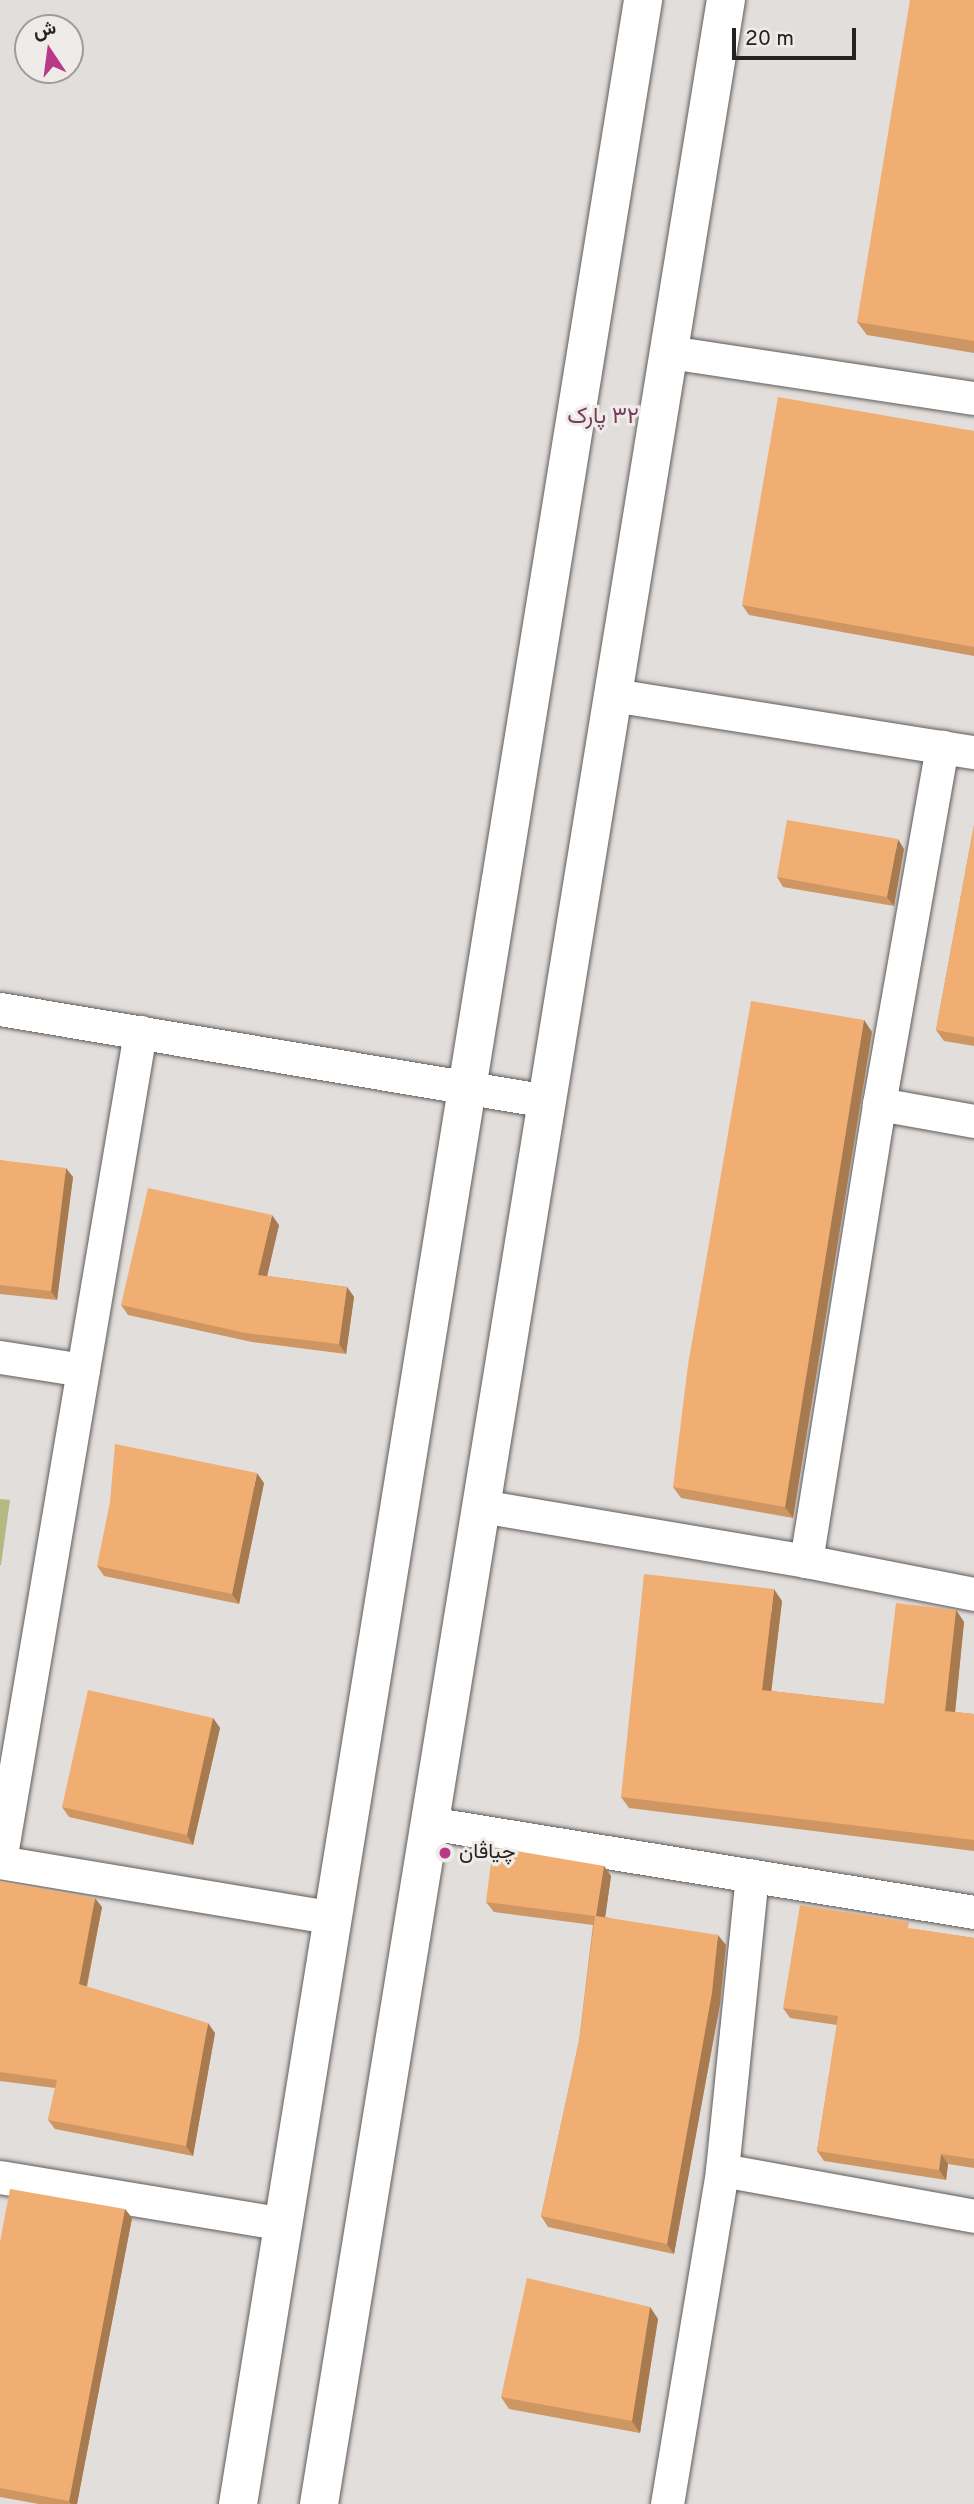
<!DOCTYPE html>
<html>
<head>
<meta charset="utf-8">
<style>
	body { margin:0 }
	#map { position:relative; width:974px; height:2504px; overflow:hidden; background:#e2dedb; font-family:Overpass,Vazirmatn,sans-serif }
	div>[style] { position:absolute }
	.green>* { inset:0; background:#b4b981 }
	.roads { filter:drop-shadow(0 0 2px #605c5a) drop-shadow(0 0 2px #605c5a) }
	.minor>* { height:33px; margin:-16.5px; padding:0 16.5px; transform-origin:16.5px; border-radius:16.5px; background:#fff }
	.tertiary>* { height:38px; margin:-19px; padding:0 19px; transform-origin:19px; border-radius:19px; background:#fff }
	.wall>* { inset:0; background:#ce9663 }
	.shaded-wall>* { inset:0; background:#a87a50 }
	.building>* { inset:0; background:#f0ae73 }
	.dots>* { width:19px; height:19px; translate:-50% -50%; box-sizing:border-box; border:4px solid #efebe8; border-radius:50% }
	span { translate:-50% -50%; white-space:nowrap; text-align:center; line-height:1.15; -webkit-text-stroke:6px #efebe8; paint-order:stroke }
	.poi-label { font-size:21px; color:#242322 }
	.left { translate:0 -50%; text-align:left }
	.neighbourhood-label { font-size:23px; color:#793a5f }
	.north { position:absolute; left:14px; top:14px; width:70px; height:70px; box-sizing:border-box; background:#efebe8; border:2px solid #9e9b99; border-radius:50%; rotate:347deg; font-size:19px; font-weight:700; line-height:28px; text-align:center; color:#242322 }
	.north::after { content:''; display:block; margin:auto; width:24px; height:32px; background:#b73988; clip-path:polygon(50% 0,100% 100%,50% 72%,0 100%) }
	.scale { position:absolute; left:732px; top:28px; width:124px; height:32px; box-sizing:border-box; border:4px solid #242322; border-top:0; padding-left:9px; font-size:21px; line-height:24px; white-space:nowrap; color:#242322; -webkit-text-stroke:5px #efebe8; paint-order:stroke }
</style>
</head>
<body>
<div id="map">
	<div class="green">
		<i style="clip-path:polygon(0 1499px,10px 1500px,1px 1565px,0 1565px)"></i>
	</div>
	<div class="roads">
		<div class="minor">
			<i style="left:669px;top:352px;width:308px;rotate:8.6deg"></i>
			<i style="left:613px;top:695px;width:365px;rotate:9deg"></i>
			<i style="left:0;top:1009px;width:555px;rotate:9.55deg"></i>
			<i style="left:879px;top:1104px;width:97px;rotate:10.1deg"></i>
			<i style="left:0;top:1357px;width:84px;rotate:8.9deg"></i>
			<i style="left:481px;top:1506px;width:330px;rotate:9.6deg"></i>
			<i style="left:806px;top:1561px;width:171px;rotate:11.1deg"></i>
			<i style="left:806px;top:1561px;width:463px;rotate:-80.9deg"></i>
			<i style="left:879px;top:1104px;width:363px;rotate:-80deg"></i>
			<i style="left:429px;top:1823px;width:552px;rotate:9.27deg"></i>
			<i style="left:0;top:1861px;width:841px;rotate:-80.41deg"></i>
			<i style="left:0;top:1862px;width:338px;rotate:9.5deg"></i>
			<i style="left:722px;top:2170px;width:256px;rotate:10.3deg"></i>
			<i style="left:0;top:2177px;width:287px;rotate:9.4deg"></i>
			<i style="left:667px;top:2504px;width:338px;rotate:-80.6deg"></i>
			<i style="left:722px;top:2170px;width:296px;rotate:-84.2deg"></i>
		</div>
		<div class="tertiary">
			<i style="left:238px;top:2504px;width:2537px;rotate:-80.81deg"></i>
			<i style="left:319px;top:2504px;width:2537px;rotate:-80.77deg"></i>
		</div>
	</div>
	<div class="wall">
		<i style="clip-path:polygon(974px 0,974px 353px,867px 335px,857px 322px)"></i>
		<i style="clip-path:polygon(974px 431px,974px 656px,749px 615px,742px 605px)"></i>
		<i style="clip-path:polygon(974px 825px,974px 1046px,944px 1041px,936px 1030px)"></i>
		<i style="clip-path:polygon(904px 849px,894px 906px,783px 887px,777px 877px)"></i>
		<i style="clip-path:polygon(864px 1020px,872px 1032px,793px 1518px,681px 1498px,673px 1487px)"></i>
		<i style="clip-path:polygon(0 1160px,73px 1177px,57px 1300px,0 1294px)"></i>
		<i style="clip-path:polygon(279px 1225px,267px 1276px,347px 1287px,354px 1297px,346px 1354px,252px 1342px,128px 1315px,121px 1305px)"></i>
		<i style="clip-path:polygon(264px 1483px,239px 1604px,104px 1576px,97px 1566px)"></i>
		<i style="clip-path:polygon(782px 1601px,771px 1691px,884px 1704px,956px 1610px,964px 1622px,955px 1712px,974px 1714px,974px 1851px,629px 1808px,621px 1797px)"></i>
		<i style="clip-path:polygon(213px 1718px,220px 1728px,193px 1845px,69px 1817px,62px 1807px)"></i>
		<i style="clip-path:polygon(604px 1866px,611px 1876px,605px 1917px,726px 1945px,720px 2004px,674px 2254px,548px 2227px,541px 2216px,579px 2041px,593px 1925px,494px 1912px,486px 1902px)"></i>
		<i style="clip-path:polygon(0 1881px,102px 1907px,87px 1987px,215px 2033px,193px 2156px,55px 2129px,48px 2120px,55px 2088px,0 2081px)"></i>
		<i style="clip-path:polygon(914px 1929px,974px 1938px,974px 2168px,948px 2164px,946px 2180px,824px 2161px,817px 2151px,837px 2025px,790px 2018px,783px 2008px)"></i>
		<i style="clip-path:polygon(125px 2209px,132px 2218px,77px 2504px,39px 2504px,0 2497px,0 2242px)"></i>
		<i style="clip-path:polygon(650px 2307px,658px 2319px,640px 2433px,509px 2409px,501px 2397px)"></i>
	</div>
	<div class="shaded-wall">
		<i style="clip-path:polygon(898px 839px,904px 849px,894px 906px,887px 897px)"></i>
		<i style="clip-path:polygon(864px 1020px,872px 1032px,793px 1518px,785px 1507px)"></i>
		<i style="clip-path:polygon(66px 1168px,73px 1177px,57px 1300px,51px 1291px)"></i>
		<i style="clip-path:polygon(272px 1215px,279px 1225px,265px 1285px,258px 1275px)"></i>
		<i style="clip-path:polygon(347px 1287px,354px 1297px,346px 1354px,339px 1344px)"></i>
		<i style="clip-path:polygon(257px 1473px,264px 1483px,239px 1604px,232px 1594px)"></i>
		<i style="clip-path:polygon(774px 1589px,782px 1601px,770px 1702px,762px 1690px)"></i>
		<i style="clip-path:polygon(956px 1610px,964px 1622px,954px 1723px,945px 1711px)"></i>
		<i style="clip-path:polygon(213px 1718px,220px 1728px,193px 1845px,187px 1835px)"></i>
		<i style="clip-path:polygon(604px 1866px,611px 1876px,604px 1926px,596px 1916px)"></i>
		<i style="clip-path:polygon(95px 1898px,102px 1907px,85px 1994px,79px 1984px)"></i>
		<i style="clip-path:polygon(718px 1935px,726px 1945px,720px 2004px,674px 2254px,667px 2244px)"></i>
		<i style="clip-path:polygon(208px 2023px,215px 2033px,193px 2156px,186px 2146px)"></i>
		<i style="clip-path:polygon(941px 2154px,948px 2164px,946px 2180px,939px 2170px)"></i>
		<i style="clip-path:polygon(125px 2209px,132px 2218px,77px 2504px,71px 2504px,69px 2501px)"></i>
		<i style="clip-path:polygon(650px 2307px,658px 2319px,640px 2433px,632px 2421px)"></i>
	</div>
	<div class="building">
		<i style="clip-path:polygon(910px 0,974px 0,974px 341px,857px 322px)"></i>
		<i style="clip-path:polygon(778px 397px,974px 431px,974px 647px,742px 605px)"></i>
		<i style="clip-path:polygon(787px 820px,898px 839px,887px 897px,777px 877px)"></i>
		<i style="clip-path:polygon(974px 825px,974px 1037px,936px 1030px)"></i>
		<i style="clip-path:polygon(751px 1001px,864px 1020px,785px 1507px,673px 1487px,688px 1365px)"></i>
		<i style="clip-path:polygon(0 1160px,66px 1168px,51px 1291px,0 1285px)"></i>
		<i style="clip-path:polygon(148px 1188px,272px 1215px,258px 1275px,347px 1287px,339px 1344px,245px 1333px,121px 1305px)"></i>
		<i style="clip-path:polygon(115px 1444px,257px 1473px,232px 1594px,97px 1566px,110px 1502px)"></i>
		<i style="clip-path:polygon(644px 1574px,774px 1589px,762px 1690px,884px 1704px,896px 1603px,956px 1610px,945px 1711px,974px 1714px,974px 1840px,621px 1797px)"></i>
		<i style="clip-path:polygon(88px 1690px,213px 1718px,187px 1835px,62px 1807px)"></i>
		<i style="clip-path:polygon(493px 1847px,604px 1866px,596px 1916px,718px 1935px,712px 1993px,667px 2244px,541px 2216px,579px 2041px,595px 1916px,486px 1902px)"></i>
		<i style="clip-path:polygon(0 1881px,95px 1898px,79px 1984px,208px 2023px,186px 2146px,48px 2120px,57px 2080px,0 2072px)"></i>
		<i style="clip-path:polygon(800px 1905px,909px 1922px,908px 1928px,974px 1938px,974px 2159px,941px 2154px,939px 2170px,817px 2151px,838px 2016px,783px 2008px)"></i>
		<i style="clip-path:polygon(10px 2189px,125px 2209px,69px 2501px,0 2488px,0 2242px)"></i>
		<i style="clip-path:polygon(527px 2278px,650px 2307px,632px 2421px,501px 2397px)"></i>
	</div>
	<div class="dots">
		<i style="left:445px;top:1853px;background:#b73988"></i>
	</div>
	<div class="poi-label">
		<span class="left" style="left:459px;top:1853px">چياڤان</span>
	</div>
	<div class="neighbourhood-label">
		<span style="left:603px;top:418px">٣٢ پارک</span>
	</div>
	<div class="north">ش</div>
	<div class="scale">20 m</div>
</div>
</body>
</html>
